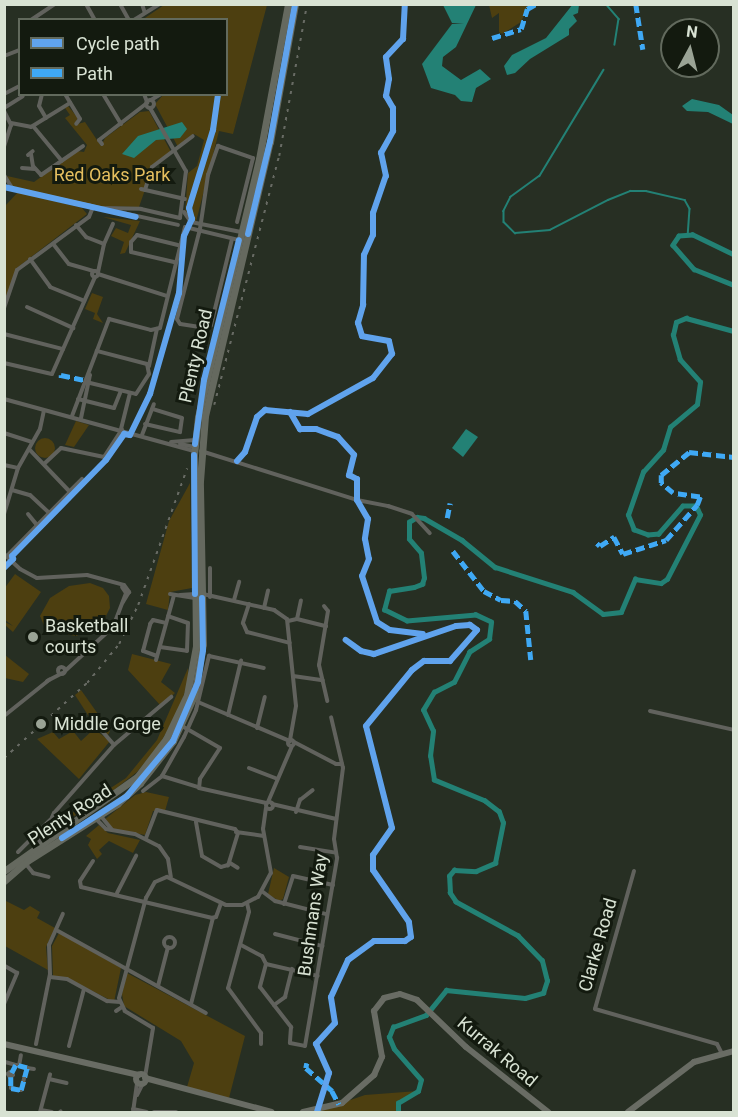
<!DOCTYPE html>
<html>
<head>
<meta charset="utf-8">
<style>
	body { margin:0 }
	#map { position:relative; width:738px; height:1117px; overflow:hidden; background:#272f23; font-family:Roboto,sans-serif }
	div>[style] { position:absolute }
	.green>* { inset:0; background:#4d3f10 }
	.round { border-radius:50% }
	.water>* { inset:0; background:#238175 }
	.stream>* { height:1.5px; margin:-0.75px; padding:0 0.75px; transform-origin:0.75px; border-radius:0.75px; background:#238175 }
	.river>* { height:4.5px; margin:-2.25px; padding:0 2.25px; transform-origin:2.25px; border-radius:2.25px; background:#238175 }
	.minor>* { height:4px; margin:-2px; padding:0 2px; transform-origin:2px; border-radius:2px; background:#61625d }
	.minor>.ring { margin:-2px; padding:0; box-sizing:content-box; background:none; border:4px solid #61625d; border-radius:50% }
	.major>* { height:6px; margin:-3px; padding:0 3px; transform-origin:3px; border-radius:3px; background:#696c64 }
	.major>.ring { margin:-3px; padding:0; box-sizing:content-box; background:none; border:6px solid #696c64; border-radius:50% }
	.highway>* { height:7px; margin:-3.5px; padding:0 3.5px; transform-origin:3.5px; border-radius:3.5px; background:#65695f }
	.rail>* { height:1.5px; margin-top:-0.75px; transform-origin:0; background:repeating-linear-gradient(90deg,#686b64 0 3px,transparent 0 9px) }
	.quiet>* { height:4.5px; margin-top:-2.25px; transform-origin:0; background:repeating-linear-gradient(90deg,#3fa9f5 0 9px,transparent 0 13.5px) }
	.cycleway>* { height:6px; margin:-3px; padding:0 3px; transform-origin:3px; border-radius:3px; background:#60a3ed }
	.dots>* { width:16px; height:16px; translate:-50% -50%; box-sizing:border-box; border:3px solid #131a0f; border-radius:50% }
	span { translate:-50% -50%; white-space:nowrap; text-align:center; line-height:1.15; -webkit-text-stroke:6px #131a0f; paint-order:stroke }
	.park-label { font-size:18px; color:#e5bf5f }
	.street-label { font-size:18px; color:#d8e2d3 }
	.poi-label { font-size:18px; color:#d8e2d3 }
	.left { translate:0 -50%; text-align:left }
	.frame { position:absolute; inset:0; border:6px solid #d8e2d3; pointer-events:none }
	.legend { position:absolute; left:18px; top:18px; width:210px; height:78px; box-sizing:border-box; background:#131a0f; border:2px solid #626a5d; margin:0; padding:8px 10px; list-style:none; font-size:18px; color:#d8e2d3 }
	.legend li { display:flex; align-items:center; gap:12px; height:30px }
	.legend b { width:30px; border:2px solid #626a5d }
	.north { position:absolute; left:660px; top:18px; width:60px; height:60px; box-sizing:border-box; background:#131a0f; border:2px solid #626a5d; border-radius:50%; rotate:7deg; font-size:16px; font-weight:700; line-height:24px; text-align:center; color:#d8e2d3 }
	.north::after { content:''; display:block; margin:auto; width:21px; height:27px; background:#9aa395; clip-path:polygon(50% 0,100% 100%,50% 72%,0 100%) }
</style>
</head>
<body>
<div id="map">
	<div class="green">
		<i style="clip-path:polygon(164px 5px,267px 5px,233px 134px,219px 131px,196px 222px,185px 213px,188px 173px,197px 166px,204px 140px,194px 134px,178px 147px,155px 104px,163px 95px,226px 94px,226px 20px,142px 20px)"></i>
		<i style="clip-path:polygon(489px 5px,489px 4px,529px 5px,521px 22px,502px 34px,499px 32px,499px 13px,492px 18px)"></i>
		<i style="clip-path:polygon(68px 106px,78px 118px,74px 125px,85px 122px,101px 146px,105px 138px,140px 112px,149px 111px,171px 152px,154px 164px,139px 207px,98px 206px,13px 187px,7px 176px,34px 182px,77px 151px,84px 152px,87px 145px,65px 118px,70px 115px,65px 108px)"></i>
		<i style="clip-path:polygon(18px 192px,82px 208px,87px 214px,18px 267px,5px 304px,5px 206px)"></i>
		<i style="clip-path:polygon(103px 217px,140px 221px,125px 253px,120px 254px,124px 242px,111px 236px,116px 228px,128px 233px,131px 225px)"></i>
		<i style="clip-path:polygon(92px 293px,103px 297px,97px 314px,103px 323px,93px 319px,95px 313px,85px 309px)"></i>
		<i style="clip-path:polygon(76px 421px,89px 425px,74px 447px,65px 445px)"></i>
		<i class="round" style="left:35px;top:438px;width:20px;height:20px"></i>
		<i style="clip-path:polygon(190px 483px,192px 588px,170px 592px,168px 610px,146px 604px,169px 521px)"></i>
		<i style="clip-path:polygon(15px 574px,41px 592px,13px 632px,5px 625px,5px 622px,13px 626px,5px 620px,4px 589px)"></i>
		<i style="clip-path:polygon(90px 583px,103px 588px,109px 596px,110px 608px,102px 624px,76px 636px,46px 630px,40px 616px,50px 598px,69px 586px)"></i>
		<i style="clip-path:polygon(132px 654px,171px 664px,161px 682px,175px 693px,161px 706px,128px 670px)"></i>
		<i style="clip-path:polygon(5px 655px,29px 674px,23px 682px,5px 678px)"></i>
		<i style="clip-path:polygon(188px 668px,188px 682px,180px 707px,160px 744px,137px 772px,96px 804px,56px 826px,53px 817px,57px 823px,126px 778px,157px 740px)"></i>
		<i style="clip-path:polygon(81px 690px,110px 731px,108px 735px,95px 726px,75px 695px)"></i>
		<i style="clip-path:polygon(94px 729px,110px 741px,79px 779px,37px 739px,53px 732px,59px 739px,73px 731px,81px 741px)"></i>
		<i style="clip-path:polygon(146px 792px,169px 797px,165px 811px,153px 811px,145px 835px,113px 829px,104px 820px,135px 795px)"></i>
		<i style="clip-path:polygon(99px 825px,108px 833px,140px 840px,133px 853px,109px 841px,99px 850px,102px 854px,97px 859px,88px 845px,91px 839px,86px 836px)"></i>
		<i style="clip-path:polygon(274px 868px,289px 877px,283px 899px,279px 901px,268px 894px)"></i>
		<i style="clip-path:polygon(4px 900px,24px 910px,30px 906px,40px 912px,37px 918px,55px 928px,46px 947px,48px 970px,5px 946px)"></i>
		<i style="clip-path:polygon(59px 933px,121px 968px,114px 1002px,69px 979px,53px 976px,52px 946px)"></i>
		<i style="clip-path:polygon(127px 973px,245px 1036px,229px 1098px,187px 1087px,194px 1063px,181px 1041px,124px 1006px,122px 994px)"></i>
		<i style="clip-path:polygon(418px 1091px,398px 1103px,398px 1112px,315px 1112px,365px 1095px)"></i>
	</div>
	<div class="water">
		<i style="clip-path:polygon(573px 4px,579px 5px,578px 13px,573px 15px,577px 21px,569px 29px,569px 35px,530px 59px,515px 73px,507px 75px,504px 66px,512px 55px,546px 38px)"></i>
		<i style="clip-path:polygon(443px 5px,476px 5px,456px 47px,443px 57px,442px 66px,461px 80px,480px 69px,491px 79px,476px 88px,472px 102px,461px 101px,455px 95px,431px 88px,422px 64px,452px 24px,464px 23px,452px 23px)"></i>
		<i style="clip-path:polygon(692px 99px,719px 105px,733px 115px,733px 124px,708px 112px,687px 111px,682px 106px)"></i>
		<i style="clip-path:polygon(182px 122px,187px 129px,180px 138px,156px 140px,134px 158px,122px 154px,138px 136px)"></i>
		<i style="clip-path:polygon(466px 429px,478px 437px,463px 457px,452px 448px)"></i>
	</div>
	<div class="stream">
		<i style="left:606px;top:4px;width:20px;rotate:49deg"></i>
		<i style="left:619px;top:19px;width:26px;rotate:99deg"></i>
		<i style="left:604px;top:70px;width:124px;rotate:121.1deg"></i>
		<i style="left:540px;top:176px;width:36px;rotate:144deg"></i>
		<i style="left:511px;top:197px;width:16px;rotate:117deg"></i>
		<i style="left:504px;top:211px;width:11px;rotate:90deg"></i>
		<i style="left:504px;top:222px;width:16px;rotate:45deg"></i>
		<i style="left:515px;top:233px;width:35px;rotate:-5deg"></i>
		<i style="left:550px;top:230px;width:65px;rotate:-27.3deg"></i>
		<i style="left:608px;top:200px;width:24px;rotate:-22deg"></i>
		<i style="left:630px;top:191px;width:16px"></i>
		<i style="left:646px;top:191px;width:40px;rotate:13deg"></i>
		<i style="left:685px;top:200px;width:10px;rotate:61deg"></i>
		<i style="left:690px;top:209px;width:26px;rotate:94deg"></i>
	</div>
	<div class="river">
		<i style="left:734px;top:255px;width:46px;rotate:-154deg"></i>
		<i style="left:693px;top:235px;width:14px;rotate:176deg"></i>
		<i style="left:679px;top:236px;width:11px;rotate:124deg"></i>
		<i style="left:673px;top:245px;width:32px;rotate:49deg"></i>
		<i style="left:694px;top:269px;width:43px;rotate:21.8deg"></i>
		<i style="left:398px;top:1112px;width:9px;rotate:-90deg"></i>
		<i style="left:398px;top:1103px;width:23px;rotate:-31deg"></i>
		<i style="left:418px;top:1091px;width:11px;rotate:-75deg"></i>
		<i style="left:421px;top:1080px;width:41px;rotate:-131.1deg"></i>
		<i style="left:394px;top:1049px;width:13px;rotate:-113deg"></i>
		<i style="left:389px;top:1037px;width:11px;rotate:-68deg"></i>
		<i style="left:393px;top:1027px;width:35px;rotate:-20deg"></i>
		<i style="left:426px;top:1015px;width:32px;rotate:-51deg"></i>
		<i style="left:446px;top:990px;width:79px;rotate:5.8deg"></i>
		<i style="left:525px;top:998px;width:19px;rotate:-16deg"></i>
		<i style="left:543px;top:993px;width:13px;rotate:-72deg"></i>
		<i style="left:547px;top:981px;width:21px;rotate:-104deg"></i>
		<i style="left:542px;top:961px;width:35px;rotate:-134deg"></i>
		<i style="left:518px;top:936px;width:71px;rotate:-151.3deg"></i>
		<i style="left:456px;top:902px;width:11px;rotate:-124deg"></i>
		<i style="left:450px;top:893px;width:17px;rotate:-93deg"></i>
		<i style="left:449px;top:876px;width:8px;rotate:-50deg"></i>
		<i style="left:454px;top:870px;width:22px;rotate:3deg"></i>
		<i style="left:476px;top:871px;width:21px;rotate:-23deg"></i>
		<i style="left:495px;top:863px;width:41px;rotate:-78.7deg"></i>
		<i style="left:503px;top:823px;width:12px;rotate:-110deg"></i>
		<i style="left:499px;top:812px;width:18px;rotate:-142deg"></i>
		<i style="left:485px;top:801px;width:55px;rotate:-157.6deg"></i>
		<i style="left:434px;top:780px;width:24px;rotate:-99deg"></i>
		<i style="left:430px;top:756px;width:25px;rotate:-83deg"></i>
		<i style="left:433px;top:731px;width:23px;rotate:-115deg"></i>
		<i style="left:423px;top:710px;width:21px;rotate:-59deg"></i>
		<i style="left:434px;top:692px;width:22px;rotate:-27deg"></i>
		<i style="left:454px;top:682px;width:34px;rotate:-63deg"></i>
		<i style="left:469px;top:652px;width:24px;rotate:-33deg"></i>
		<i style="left:489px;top:639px;width:17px;rotate:-83deg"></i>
		<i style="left:491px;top:622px;width:17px;rotate:-155deg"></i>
		<i style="left:476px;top:615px;width:69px;rotate:175deg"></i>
		<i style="left:407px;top:621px;width:25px;rotate:-154deg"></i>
		<i style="left:384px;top:610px;width:20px;rotate:-75deg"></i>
		<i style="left:389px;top:591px;width:25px;rotate:-9deg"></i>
		<i style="left:414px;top:587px;width:9px;rotate:-21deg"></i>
		<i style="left:422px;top:584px;width:6px;rotate:-72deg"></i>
		<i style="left:424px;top:578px;width:25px;rotate:-97deg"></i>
		<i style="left:421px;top:553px;width:18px;rotate:-131deg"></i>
		<i style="left:409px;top:539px;width:17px;rotate:-90deg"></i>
		<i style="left:409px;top:522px;width:9px;rotate:-32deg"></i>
		<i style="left:417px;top:517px;width:7px;rotate:8deg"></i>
		<i style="left:424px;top:518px;width:44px;rotate:30.1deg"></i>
		<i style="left:462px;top:540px;width:43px;rotate:39.3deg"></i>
		<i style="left:495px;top:567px;width:82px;rotate:17.8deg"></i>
		<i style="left:573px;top:592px;width:37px;rotate:36deg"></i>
		<i style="left:603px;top:614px;width:18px;rotate:-6deg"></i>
		<i style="left:621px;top:612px;width:36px;rotate:-67deg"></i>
		<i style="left:635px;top:579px;width:26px;rotate:9deg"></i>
		<i style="left:661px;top:583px;width:7px;rotate:-34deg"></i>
		<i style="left:667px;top:579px;width:72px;rotate:-62.7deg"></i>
		<i style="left:700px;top:515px;width:10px;rotate:-114deg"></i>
		<i style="left:696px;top:506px;width:13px;rotate:180deg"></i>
		<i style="left:683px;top:506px;width:37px;rotate:131deg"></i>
		<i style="left:659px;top:534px;width:11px;rotate:175deg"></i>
		<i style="left:648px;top:535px;width:15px;rotate:-160deg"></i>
		<i style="left:634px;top:530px;width:16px;rotate:-112deg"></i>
		<i style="left:628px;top:515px;width:46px;rotate:-70.8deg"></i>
		<i style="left:643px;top:472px;width:30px;rotate:-48deg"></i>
		<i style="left:663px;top:450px;width:24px;rotate:-73deg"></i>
		<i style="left:670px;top:427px;width:35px;rotate:-40deg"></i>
		<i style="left:697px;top:404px;width:22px;rotate:-82deg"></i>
		<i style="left:700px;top:382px;width:30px;rotate:-132deg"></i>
		<i style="left:680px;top:360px;width:26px;rotate:-106deg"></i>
		<i style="left:673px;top:335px;width:13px;rotate:-77deg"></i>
		<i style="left:676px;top:322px;width:11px;rotate:-22deg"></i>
		<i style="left:686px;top:318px;width:50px;rotate:15.2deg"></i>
	</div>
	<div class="minor">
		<i style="left:86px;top:4px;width:18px;rotate:61deg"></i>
		<i style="left:120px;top:4px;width:18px;rotate:61deg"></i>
		<i style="left:142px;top:4px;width:9px;rotate:72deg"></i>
		<i style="left:31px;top:20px;width:29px;rotate:-34deg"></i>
		<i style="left:134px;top:20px;width:31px;rotate:-32deg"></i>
		<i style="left:4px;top:56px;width:17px;rotate:-21deg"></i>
		<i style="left:4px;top:94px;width:18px;rotate:-27deg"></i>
		<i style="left:42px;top:94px;width:12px;rotate:104deg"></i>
		<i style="left:39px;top:106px;width:14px;rotate:60deg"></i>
		<i style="left:65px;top:94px;width:29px;rotate:59deg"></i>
		<i style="left:80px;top:119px;width:6px;rotate:129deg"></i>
		<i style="left:103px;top:94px;width:35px;rotate:59deg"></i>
		<i style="left:144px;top:94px;width:9px;rotate:69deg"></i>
		<i style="left:151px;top:100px;width:12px;rotate:-31deg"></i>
		<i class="ring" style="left:146px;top:100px;width:4px;height:4px"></i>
		<i style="left:4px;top:108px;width:22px;rotate:-32deg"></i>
		<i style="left:150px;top:108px;width:73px;rotate:60.3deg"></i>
		<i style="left:186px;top:171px;width:47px;rotate:97.3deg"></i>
		<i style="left:4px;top:111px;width:16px;rotate:63deg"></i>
		<i style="left:11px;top:125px;width:23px;rotate:108deg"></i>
		<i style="left:11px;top:123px;width:20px;rotate:11deg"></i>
		<i style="left:31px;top:127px;width:46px;rotate:-31.6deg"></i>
		<i style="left:33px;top:126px;width:45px;rotate:50.4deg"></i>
		<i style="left:102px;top:144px;width:5px;rotate:-127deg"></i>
		<i style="left:99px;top:140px;width:61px;rotate:-37.6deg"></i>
		<i style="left:31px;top:154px;width:12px;rotate:81deg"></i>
		<i style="left:33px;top:166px;width:12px;rotate:48deg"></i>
		<i style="left:41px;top:175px;width:51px;rotate:-34.6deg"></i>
		<i style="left:28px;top:155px;width:6px;rotate:-39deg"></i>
		<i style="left:22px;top:168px;width:13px;rotate:4deg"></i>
		<i style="left:4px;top:175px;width:15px;rotate:58deg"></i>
		<i style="left:4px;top:187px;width:178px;rotate:12.3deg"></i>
		<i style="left:141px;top:189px;width:45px;rotate:12.8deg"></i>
		<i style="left:145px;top:190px;width:24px;rotate:-73deg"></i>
		<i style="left:152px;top:167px;width:51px;rotate:-37.1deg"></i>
		<i style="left:69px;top:202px;width:22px;rotate:10deg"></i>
		<i style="left:102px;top:208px;width:39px;rotate:1deg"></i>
		<i style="left:141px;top:209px;width:40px;rotate:13deg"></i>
		<i style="left:184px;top:212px;width:12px;rotate:55deg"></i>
		<i style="left:191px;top:222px;width:51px;rotate:11.3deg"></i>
		<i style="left:76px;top:225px;width:16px;rotate:50deg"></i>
		<i style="left:86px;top:237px;width:19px;rotate:21deg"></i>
		<i style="left:104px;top:244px;width:29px;rotate:102deg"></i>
		<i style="left:185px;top:227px;width:56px;rotate:13.5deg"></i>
		<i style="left:232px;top:239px;width:89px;rotate:103.7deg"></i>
		<i style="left:211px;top:325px;width:6px;rotate:149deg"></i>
		<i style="left:206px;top:328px;width:26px;rotate:-171deg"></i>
		<i style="left:180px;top:324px;width:6px;rotate:-121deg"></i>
		<i style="left:177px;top:319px;width:93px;rotate:-75.7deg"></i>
		<i style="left:200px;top:229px;width:55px;rotate:-81.6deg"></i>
		<i style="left:208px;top:175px;width:31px;rotate:-71deg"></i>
		<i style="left:218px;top:146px;width:37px;rotate:19deg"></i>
		<i style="left:253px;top:158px;width:66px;rotate:104deg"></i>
		<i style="left:104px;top:244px;width:22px;rotate:-66deg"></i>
		<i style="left:54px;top:245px;width:24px;rotate:52deg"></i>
		<i style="left:69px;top:264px;width:26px;rotate:16deg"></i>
		<i style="left:30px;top:259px;width:34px;rotate:54deg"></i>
		<i style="left:50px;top:287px;width:37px;rotate:22deg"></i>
		<i style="left:174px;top:262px;width:44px;rotate:-166.9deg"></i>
		<i style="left:131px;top:252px;width:10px;rotate:-90deg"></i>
		<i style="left:131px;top:242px;width:9px;rotate:-49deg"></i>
		<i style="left:137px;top:235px;width:42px;rotate:13.7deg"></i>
		<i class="ring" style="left:92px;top:271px;width:2px;height:2px"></i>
		<i style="left:98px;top:274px;width:72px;rotate:17.7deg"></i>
		<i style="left:27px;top:307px;width:51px;rotate:24.5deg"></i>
		<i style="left:4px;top:308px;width:40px;rotate:-71.1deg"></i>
		<i style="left:17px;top:270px;width:89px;rotate:-36.4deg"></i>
		<i style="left:89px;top:217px;width:11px;rotate:-68deg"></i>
		<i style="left:4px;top:334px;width:61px;rotate:14.3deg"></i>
		<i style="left:4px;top:363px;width:49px;rotate:12.9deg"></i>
		<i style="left:52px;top:374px;width:106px;rotate:-66.1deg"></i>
		<i style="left:149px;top:366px;width:38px;rotate:-78deg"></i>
		<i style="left:86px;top:382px;width:51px;rotate:13.5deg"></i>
		<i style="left:136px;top:394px;width:24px;rotate:-57deg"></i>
		<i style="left:149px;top:374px;width:10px;rotate:-101deg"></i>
		<i style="left:147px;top:364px;width:52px;rotate:-165.4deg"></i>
		<i style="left:4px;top:399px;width:197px;rotate:15.3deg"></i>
		<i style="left:78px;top:399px;width:37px;rotate:14deg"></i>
		<i style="left:114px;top:408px;width:18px;rotate:-68deg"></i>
		<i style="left:72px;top:416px;width:104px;rotate:-69.1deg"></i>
		<i style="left:109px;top:319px;width:43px;rotate:14.7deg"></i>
		<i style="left:151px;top:330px;width:9px;rotate:-13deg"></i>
		<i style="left:160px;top:328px;width:104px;rotate:-76.1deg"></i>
		<i style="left:81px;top:418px;width:44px;rotate:-78.2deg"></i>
		<i style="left:145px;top:424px;width:36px;rotate:13deg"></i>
		<i style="left:180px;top:432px;width:14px;rotate:-82deg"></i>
		<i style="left:182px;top:418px;width:31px;rotate:-163deg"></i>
		<i style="left:121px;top:429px;width:36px;rotate:-76deg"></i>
		<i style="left:4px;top:433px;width:29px;rotate:18deg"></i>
		<i style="left:142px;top:435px;width:33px;rotate:-69deg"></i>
		<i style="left:171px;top:442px;width:24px;rotate:-5deg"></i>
		<i style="left:180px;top:444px;width:15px;rotate:11deg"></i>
		<i style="left:201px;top:451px;width:164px;rotate:17.4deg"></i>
		<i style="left:357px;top:500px;width:32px;rotate:11deg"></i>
		<i style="left:388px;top:506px;width:25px;rotate:18deg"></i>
		<i style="left:412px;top:514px;width:26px;rotate:47deg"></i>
		<i style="left:45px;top:463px;width:22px;rotate:-43deg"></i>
		<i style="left:61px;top:448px;width:44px;rotate:11.8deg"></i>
		<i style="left:104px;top:457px;width:33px;rotate:-57deg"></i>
		<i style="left:4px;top:465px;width:14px;rotate:12deg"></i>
		<i style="left:12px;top:490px;width:19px;rotate:16deg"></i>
		<i style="left:30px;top:495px;width:26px;rotate:43deg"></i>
		<i style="left:70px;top:491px;width:17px;rotate:-45deg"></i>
		<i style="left:4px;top:514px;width:48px;rotate:-73.1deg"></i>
		<i style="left:18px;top:468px;width:45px;rotate:-60.6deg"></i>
		<i style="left:40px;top:429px;width:19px;rotate:-78deg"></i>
		<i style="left:28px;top:514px;width:14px;rotate:51deg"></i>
		<i style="left:4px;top:554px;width:22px;rotate:43deg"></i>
		<i style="left:20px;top:569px;width:19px;rotate:28deg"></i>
		<i style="left:37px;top:578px;width:50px;rotate:-3.4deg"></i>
		<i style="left:87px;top:575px;width:38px;rotate:15deg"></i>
		<i style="left:124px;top:585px;width:9px;rotate:54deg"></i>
		<i style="left:129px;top:592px;width:12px;rotate:121deg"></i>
		<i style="left:7px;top:556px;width:90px;rotate:-45.5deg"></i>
		<i style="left:70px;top:492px;width:59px;rotate:-133.6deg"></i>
		<i style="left:170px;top:594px;width:25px;rotate:9deg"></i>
		<i style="left:203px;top:594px;width:73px;rotate:12.7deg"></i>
		<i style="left:274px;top:610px;width:16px;rotate:35deg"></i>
		<i style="left:287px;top:619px;width:87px;rotate:84.1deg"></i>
		<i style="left:296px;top:706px;width:36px;rotate:100deg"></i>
		<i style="left:180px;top:595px;width:15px;rotate:-4deg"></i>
		<i style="left:210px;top:597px;width:29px;rotate:-90deg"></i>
		<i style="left:234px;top:600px;width:19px;rotate:-74deg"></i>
		<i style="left:249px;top:604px;width:20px;rotate:108deg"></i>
		<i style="left:243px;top:623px;width:10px;rotate:66deg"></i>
		<i style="left:247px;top:632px;width:44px;rotate:14.3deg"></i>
		<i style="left:324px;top:606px;width:6px;rotate:51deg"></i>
		<i style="left:328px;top:611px;width:55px;rotate:99.5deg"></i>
		<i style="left:319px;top:665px;width:37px;rotate:77deg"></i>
		<i style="left:264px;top:608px;width:18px;rotate:-77deg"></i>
		<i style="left:297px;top:619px;width:19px;rotate:-78deg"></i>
		<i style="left:288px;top:621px;width:9px;rotate:-13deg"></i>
		<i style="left:297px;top:619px;width:30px;rotate:14deg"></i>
		<i style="left:160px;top:647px;width:27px;rotate:8deg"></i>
		<i style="left:187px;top:651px;width:28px;rotate:-88deg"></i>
		<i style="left:188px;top:623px;width:21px;rotate:-161deg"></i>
		<i style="left:157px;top:656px;width:15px;rotate:-160deg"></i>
		<i style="left:143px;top:651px;width:28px;rotate:-75deg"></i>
		<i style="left:150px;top:624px;width:5px;rotate:-53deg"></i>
		<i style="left:153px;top:620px;width:13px;rotate:13deg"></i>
		<i style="left:156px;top:660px;width:67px;rotate:-74.5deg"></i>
		<i class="ring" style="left:57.5px;top:666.5px;width:3px;height:3px"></i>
		<i style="left:65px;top:671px;width:65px;rotate:-42.5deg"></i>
		<i style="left:113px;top:627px;width:36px;rotate:-69deg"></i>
		<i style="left:126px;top:593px;width:7px;rotate:-124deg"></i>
		<i style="left:293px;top:676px;width:30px;rotate:8deg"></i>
		<i style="left:47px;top:681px;width:18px;rotate:-27deg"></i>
		<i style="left:198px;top:702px;width:100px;rotate:23deg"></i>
		<i style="left:650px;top:711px;width:86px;rotate:12.7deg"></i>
		<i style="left:228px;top:715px;width:56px;rotate:-76.5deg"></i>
		<i style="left:4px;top:716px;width:58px;rotate:-38.7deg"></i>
		<i class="ring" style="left:62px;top:719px;width:6px;height:6px"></i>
		<i style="left:69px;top:719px;width:35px;rotate:20deg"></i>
		<i style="left:102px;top:731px;width:18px;rotate:49deg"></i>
		<i style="left:182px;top:726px;width:44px;rotate:30.1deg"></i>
		<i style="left:220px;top:748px;width:37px;rotate:123deg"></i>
		<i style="left:200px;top:779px;width:9px;rotate:96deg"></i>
		<i style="left:199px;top:788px;width:69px;rotate:12.6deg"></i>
		<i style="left:257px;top:728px;width:32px;rotate:-76deg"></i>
		<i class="ring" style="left:288px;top:740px;width:2px;height:2px"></i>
		<i style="left:294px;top:742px;width:47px;rotate:27.6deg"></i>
		<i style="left:336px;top:764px;width:6px"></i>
		<i style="left:249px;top:768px;width:30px;rotate:21deg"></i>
		<i style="left:162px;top:776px;width:38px;rotate:17deg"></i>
		<i style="left:143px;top:791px;width:24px;rotate:-38deg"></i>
		<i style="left:162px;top:776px;width:45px;rotate:-60.6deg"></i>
		<i style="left:184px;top:737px;width:30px;rotate:-66deg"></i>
		<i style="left:196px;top:710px;width:56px;rotate:-76.5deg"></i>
		<i style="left:209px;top:656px;width:56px;rotate:12.3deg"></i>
		<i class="ring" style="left:265.5px;top:801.5px;width:3px;height:3px"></i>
		<i style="left:268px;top:802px;width:61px;rotate:-66.8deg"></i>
		<i style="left:272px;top:804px;width:66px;rotate:13.2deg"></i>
		<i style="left:296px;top:812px;width:13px;rotate:-72deg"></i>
		<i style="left:300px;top:800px;width:16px;rotate:-38deg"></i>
		<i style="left:100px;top:815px;width:19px;rotate:51deg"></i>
		<i style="left:96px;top:819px;width:14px;rotate:45deg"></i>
		<i style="left:106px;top:829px;width:29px;rotate:10deg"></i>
		<i style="left:135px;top:834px;width:27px;rotate:27deg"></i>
		<i style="left:159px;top:846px;width:16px;rotate:55deg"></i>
		<i style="left:168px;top:859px;width:18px;rotate:81deg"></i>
		<i style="left:236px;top:832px;width:28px;rotate:8deg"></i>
		<i style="left:54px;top:834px;width:11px;rotate:-117deg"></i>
		<i style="left:49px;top:824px;width:12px;rotate:-66deg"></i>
		<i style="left:54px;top:813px;width:91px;rotate:-48.6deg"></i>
		<i style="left:114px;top:745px;width:75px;rotate:-40.1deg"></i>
		<i style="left:146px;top:838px;width:30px;rotate:-69deg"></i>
		<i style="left:157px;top:810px;width:80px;rotate:13.7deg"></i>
		<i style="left:235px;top:829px;width:5px;rotate:53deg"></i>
		<i style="left:238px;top:833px;width:34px;rotate:107deg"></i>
		<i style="left:228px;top:865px;width:7px;rotate:164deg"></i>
		<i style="left:221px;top:867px;width:22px;rotate:-150deg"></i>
		<i style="left:202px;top:856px;width:35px;rotate:-100deg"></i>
		<i style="left:38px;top:843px;width:19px;rotate:-51deg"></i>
		<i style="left:300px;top:847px;width:36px;rotate:9deg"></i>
		<i style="left:18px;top:852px;width:45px;rotate:-45deg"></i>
		<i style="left:93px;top:861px;width:24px;rotate:123deg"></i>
		<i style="left:80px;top:881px;width:6px;rotate:81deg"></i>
		<i style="left:81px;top:887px;width:135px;rotate:13.3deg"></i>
		<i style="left:212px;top:918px;width:4px;rotate:-14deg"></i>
		<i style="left:216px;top:917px;width:15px;rotate:-70deg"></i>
		<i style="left:25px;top:863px;width:13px;rotate:51deg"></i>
		<i style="left:33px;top:873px;width:16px;rotate:14deg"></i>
		<i style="left:230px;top:863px;width:9px;rotate:32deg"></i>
		<i style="left:634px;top:871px;width:143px;rotate:105.8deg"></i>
		<i style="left:595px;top:1009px;width:127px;rotate:16deg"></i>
		<i style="left:263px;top:892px;width:15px;rotate:37deg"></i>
		<i style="left:275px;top:901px;width:53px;rotate:14.3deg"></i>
		<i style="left:117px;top:893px;width:42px;rotate:-62.8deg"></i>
		<i style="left:247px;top:903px;width:9px;rotate:77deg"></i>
		<i style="left:249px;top:912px;width:79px;rotate:105.4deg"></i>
		<i style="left:228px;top:988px;width:56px;rotate:53.7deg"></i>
		<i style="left:261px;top:1033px;width:11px;rotate:90deg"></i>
		<i style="left:284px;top:904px;width:29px;rotate:-72deg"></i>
		<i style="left:293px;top:876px;width:41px;rotate:12.7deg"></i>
		<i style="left:58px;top:931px;width:169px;rotate:29deg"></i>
		<i style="left:275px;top:934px;width:49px;rotate:14.3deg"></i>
		<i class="ring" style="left:163.5px;top:936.5px;width:7px;height:7px"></i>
		<i style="left:241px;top:945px;width:24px;rotate:28deg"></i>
		<i style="left:262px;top:956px;width:9px;rotate:63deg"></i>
		<i style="left:266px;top:964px;width:53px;rotate:13deg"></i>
		<i style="left:266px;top:964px;width:24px;rotate:105deg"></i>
		<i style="left:260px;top:987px;width:51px;rotate:52.2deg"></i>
		<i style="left:291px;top:1027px;width:16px;rotate:94deg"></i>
		<i style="left:290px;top:1043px;width:15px;rotate:11deg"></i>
		<i style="left:305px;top:1046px;width:191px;rotate:-80.3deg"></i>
		<i style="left:337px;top:858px;width:19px;rotate:-99deg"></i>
		<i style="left:334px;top:839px;width:72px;rotate:-82.8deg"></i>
		<i style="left:343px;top:768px;width:52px;rotate:-103.2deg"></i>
		<i style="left:50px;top:977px;width:17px;rotate:7deg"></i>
		<i style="left:67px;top:979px;width:46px;rotate:28.8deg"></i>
		<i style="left:107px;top:1001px;width:13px;rotate:4deg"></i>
		<i style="left:158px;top:986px;width:40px;rotate:-75.6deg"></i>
		<i style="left:4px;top:1004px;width:34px;rotate:-67deg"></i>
		<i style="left:17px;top:973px;width:14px;rotate:-150deg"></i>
		<i style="left:191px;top:1004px;width:89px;rotate:-75.7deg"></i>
		<i style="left:274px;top:1005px;width:14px;rotate:-36deg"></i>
		<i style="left:285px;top:997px;width:29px;rotate:-76deg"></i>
		<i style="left:116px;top:1011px;width:7px;rotate:-34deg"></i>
		<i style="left:36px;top:1044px;width:71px;rotate:-78.7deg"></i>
		<i style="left:50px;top:974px;width:29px;rotate:-92deg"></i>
		<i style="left:49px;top:945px;width:34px;rotate:-66deg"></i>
		<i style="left:717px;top:1044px;width:9px;rotate:63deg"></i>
		<i style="left:69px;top:1046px;width:59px;rotate:-75.3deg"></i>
		<i style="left:5px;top:1062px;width:11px;rotate:15deg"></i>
		<i style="left:19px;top:1066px;width:11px;rotate:-80deg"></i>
		<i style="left:27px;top:1068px;width:7px;rotate:8deg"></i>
		<i style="left:10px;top:1072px;width:4px;rotate:45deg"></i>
		<i style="left:13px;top:1075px;width:4px;rotate:146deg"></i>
		<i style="left:10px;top:1077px;width:4px;rotate:-124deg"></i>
		<i style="left:8px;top:1074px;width:3px;rotate:-45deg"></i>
		<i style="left:11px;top:1077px;width:11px;rotate:90deg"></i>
		<i style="left:11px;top:1088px;width:10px;rotate:11deg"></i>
		<i style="left:21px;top:1090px;width:23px;rotate:-75deg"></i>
		<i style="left:27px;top:1068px;width:11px;rotate:-165deg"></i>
		<i style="left:16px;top:1065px;width:9px;rotate:117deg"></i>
		<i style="left:145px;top:1077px;width:50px;rotate:-80.7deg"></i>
		<i style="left:153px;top:1028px;width:33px;rotate:-149deg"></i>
		<i style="left:125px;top:1011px;width:14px;rotate:-115deg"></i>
		<i style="left:119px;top:998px;width:104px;rotate:-74.9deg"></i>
		<i style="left:146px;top:898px;width:18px;rotate:-61deg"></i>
		<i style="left:155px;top:882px;width:13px;rotate:-23deg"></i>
		<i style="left:167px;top:877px;width:65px;rotate:25.4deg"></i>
		<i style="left:226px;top:905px;width:16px"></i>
		<i style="left:242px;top:905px;width:18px;rotate:-27deg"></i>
		<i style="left:258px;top:897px;width:27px;rotate:-62deg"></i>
		<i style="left:271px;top:873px;width:45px;rotate:-100.3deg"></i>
		<i style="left:263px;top:829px;width:21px;rotate:-82deg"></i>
		<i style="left:49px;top:1079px;width:18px;rotate:13deg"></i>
		<i style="left:137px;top:1095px;width:13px;rotate:-63deg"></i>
		<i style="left:133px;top:1109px;width:14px;rotate:12deg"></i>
		<i style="left:41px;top:1110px;width:11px;rotate:10deg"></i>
		<i style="left:4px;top:1112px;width:2px"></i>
		<i style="left:40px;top:1112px;width:39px;rotate:-75deg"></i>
		<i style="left:60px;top:1112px;width:1px;rotate:-45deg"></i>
		<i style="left:133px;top:1112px;width:30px;rotate:-82deg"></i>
		<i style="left:154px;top:1112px;width:22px"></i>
	</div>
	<div class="major">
		<i style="left:4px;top:1044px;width:138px;rotate:13deg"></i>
		<i class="ring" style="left:136px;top:1074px;width:4px;height:4px"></i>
		<i style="left:145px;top:1078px;width:131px;rotate:15deg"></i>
		<i style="left:303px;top:1112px;width:40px;rotate:-13deg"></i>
		<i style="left:342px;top:1103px;width:43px;rotate:-41.2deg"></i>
		<i style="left:374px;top:1075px;width:20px;rotate:-66deg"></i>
		<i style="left:382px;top:1057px;width:47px;rotate:-99.9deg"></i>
		<i style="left:374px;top:1011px;width:16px;rotate:-52deg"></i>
		<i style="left:384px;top:998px;width:16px;rotate:-14deg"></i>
		<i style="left:400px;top:994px;width:18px;rotate:19deg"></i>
		<i style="left:417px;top:1000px;width:68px;rotate:43.8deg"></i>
		<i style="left:466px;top:1047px;width:105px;rotate:38.4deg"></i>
		<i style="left:628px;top:1112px;width:83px;rotate:-37.1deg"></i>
		<i style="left:694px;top:1062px;width:41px;rotate:-15.4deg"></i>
	</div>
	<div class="highway">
		<i style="left:4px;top:871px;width:163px;rotate:-35.3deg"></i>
		<i style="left:137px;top:777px;width:48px;rotate:-52.7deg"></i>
		<i style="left:166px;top:739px;width:49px;rotate:-64.5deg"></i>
		<i style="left:187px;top:695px;width:50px;rotate:-79.6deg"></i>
		<i style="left:196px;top:646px;width:191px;rotate:-90.6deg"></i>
		<i style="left:194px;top:455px;width:38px;rotate:-84deg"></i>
		<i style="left:198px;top:417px;width:265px;rotate:-76.7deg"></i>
		<i style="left:259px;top:159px;width:158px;rotate:-79.4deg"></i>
		<i style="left:4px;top:881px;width:30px;rotate:-41deg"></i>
		<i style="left:27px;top:861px;width:107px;rotate:-32.3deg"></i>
		<i style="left:117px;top:804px;width:31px;rotate:-42deg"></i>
		<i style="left:140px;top:783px;width:53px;rotate:-51.8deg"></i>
		<i style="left:173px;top:741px;width:50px;rotate:-65deg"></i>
		<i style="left:194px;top:696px;width:53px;rotate:-80.2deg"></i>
		<i style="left:203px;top:644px;width:163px;rotate:-91.1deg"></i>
		<i style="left:200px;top:481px;width:65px;rotate:-85.6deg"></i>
		<i style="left:205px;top:416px;width:282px;rotate:-76.7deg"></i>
		<i style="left:270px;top:142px;width:140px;rotate:-79.7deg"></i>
	</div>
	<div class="rail">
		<i style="left:214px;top:405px;width:257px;rotate:-75.4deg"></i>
		<i style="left:279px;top:156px;width:155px;rotate:-79.6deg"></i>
		<i style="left:4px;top:758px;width:112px;rotate:-42.1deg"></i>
		<i style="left:87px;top:683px;width:50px;rotate:-50.6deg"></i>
		<i style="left:119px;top:644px;width:43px;rotate:-64deg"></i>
		<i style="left:138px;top:605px;width:145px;rotate:-70.3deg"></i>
	</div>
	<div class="quiet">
		<i style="left:636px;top:4px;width:46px;rotate:81.2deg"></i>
		<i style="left:492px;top:38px;width:30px;rotate:-17deg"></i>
		<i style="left:521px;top:29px;width:21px;rotate:-73deg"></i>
		<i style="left:527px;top:9px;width:10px;rotate:-29deg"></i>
		<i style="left:61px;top:378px;width:3px;rotate:-90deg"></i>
		<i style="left:61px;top:375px;width:24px;rotate:12deg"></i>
		<i style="left:447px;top:518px;width:15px;rotate:-79deg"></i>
		<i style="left:597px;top:543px;width:4px;rotate:45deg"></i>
		<i style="left:600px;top:546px;width:17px;rotate:-33deg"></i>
		<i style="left:614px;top:537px;width:19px;rotate:62deg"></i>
		<i style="left:623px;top:554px;width:45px;rotate:-18deg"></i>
		<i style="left:666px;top:540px;width:47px;rotate:-48.5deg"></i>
		<i style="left:697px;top:505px;width:9px;rotate:-69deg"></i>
		<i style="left:700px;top:497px;width:27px;rotate:-172deg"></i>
		<i style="left:673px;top:493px;width:16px;rotate:-140deg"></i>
		<i style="left:661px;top:483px;width:8px;rotate:-90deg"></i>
		<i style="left:661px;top:475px;width:36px;rotate:-39deg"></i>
		<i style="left:689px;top:452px;width:45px;rotate:6.3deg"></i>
		<i style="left:453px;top:551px;width:51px;rotate:52.2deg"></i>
		<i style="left:484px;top:591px;width:19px;rotate:28deg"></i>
		<i style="left:501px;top:600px;width:14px;rotate:4deg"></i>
		<i style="left:515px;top:601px;width:15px;rotate:42deg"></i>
		<i style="left:526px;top:611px;width:49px;rotate:84.2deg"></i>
		<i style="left:307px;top:1063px;width:5px;rotate:101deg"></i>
		<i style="left:306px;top:1068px;width:35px;rotate:41deg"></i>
		<i style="left:332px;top:1091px;width:15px;rotate:62deg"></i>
		<i style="left:11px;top:1077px;width:11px;rotate:90deg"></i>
		<i style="left:11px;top:1088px;width:10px;rotate:11deg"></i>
		<i style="left:21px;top:1090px;width:23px;rotate:-75deg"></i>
		<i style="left:27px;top:1068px;width:11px;rotate:-165deg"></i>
		<i style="left:16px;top:1065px;width:9px;rotate:117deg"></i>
	</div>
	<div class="cycleway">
		<i style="left:4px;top:187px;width:135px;rotate:12.8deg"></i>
		<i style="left:248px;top:234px;width:95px;rotate:-76.6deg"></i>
		<i style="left:270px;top:142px;width:140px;rotate:-79.7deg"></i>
		<i style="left:290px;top:412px;width:20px;rotate:60deg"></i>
		<i style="left:300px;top:429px;width:16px"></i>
		<i style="left:316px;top:429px;width:23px;rotate:20deg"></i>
		<i style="left:338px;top:437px;width:24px;rotate:48deg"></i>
		<i style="left:354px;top:455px;width:21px;rotate:104deg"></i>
		<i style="left:349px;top:475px;width:9px;rotate:27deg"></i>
		<i style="left:357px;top:479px;width:21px;rotate:90deg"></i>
		<i style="left:357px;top:500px;width:22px;rotate:60deg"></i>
		<i style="left:368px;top:519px;width:20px;rotate:99deg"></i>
		<i style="left:365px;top:539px;width:20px;rotate:79deg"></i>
		<i style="left:369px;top:559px;width:18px;rotate:112deg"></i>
		<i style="left:362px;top:576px;width:48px;rotate:71.9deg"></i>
		<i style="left:377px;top:622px;width:15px;rotate:32deg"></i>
		<i style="left:390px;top:630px;width:33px;rotate:7deg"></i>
		<i style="left:195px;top:444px;width:65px;rotate:-82deg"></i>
		<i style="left:204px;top:380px;width:144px;rotate:-76deg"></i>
		<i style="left:194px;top:455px;width:139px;rotate:89.6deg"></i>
		<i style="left:237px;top:461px;width:12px;rotate:-48deg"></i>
		<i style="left:245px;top:452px;width:37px;rotate:-71deg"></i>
		<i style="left:257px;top:417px;width:11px;rotate:-41deg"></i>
		<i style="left:265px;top:410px;width:43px;rotate:5.3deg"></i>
		<i style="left:308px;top:414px;width:74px;rotate:-29deg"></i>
		<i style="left:373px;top:378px;width:31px;rotate:-52deg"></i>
		<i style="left:392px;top:354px;width:13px;rotate:-103deg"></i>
		<i style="left:389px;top:341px;width:27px;rotate:-170deg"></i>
		<i style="left:362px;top:336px;width:14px;rotate:-107deg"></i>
		<i style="left:358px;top:323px;width:19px;rotate:-74deg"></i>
		<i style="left:363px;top:305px;width:50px;rotate:-88.9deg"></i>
		<i style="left:364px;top:255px;width:22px;rotate:-66deg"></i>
		<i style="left:373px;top:235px;width:22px;rotate:-90deg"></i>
		<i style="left:373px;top:213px;width:39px;rotate:-71deg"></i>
		<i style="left:386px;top:176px;width:24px;rotate:-102deg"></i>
		<i style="left:381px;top:153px;width:25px;rotate:-61deg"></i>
		<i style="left:393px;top:131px;width:23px;rotate:-90deg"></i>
		<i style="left:393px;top:108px;width:14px;rotate:-120deg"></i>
		<i style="left:386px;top:96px;width:17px;rotate:-80deg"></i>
		<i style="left:389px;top:79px;width:22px;rotate:-98deg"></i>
		<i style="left:386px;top:57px;width:25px;rotate:-47deg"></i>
		<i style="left:403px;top:39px;width:35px;rotate:-87deg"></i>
		<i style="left:4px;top:568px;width:13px;rotate:-45deg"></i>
		<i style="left:13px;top:559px;width:3px;rotate:-108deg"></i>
		<i style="left:12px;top:556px;width:134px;rotate:-45.6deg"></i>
		<i style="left:106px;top:460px;width:32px;rotate:-55deg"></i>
		<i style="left:124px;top:434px;width:6px;rotate:9deg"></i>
		<i style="left:130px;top:435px;width:46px;rotate:-64deg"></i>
		<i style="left:150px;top:394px;width:105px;rotate:-74deg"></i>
		<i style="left:179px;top:293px;width:57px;rotate:-85deg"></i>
		<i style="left:184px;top:236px;width:19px;rotate:-65deg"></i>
		<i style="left:192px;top:219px;width:11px;rotate:-105deg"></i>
		<i style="left:189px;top:208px;width:82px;rotate:-72.9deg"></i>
		<i style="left:213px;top:130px;width:36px;rotate:-82deg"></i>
		<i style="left:62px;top:838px;width:77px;rotate:-32.9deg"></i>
		<i style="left:127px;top:796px;width:72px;rotate:-50.1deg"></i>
		<i style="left:173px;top:741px;width:64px;rotate:-67deg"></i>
		<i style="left:198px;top:682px;width:32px;rotate:-81deg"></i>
		<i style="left:203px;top:650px;width:52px;rotate:-91.1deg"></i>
		<i style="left:317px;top:1112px;width:41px;rotate:-72.9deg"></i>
		<i style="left:329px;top:1073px;width:32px;rotate:-114deg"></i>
		<i style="left:316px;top:1044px;width:28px;rotate:-48deg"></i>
		<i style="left:335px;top:1023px;width:26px;rotate:-99deg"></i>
		<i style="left:331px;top:997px;width:41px;rotate:-65.3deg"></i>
		<i style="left:348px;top:960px;width:32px;rotate:-36deg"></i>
		<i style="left:374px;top:941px;width:31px"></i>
		<i style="left:405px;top:941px;width:7px;rotate:-34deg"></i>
		<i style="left:411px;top:937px;width:15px;rotate:-98deg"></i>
		<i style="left:409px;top:922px;width:63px;rotate:-124.7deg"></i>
		<i style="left:373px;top:870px;width:15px;rotate:-90deg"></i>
		<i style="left:373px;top:855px;width:33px;rotate:-55deg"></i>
		<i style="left:392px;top:828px;width:105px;rotate:-104.3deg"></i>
		<i style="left:366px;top:726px;width:72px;rotate:-50.6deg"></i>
		<i style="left:412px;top:670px;width:15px;rotate:-37deg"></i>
		<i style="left:424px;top:661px;width:26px"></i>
		<i style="left:450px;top:661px;width:41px;rotate:-48.9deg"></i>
		<i style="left:477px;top:630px;width:9px;rotate:-144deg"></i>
		<i style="left:470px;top:625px;width:14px;rotate:176deg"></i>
		<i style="left:456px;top:626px;width:87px;rotate:161.1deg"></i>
		<i style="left:374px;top:654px;width:13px;rotate:-167deg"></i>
		<i style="left:361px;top:651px;width:19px;rotate:-144deg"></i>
	</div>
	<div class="dots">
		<i style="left:33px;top:637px;background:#9aa395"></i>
		<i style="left:41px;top:724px;background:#9aa395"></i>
	</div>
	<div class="park-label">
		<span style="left:112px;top:175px">Red Oaks Park</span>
	</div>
	<div class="street-label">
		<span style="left:196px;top:356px;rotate:-77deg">Plenty Road</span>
		<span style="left:70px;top:815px;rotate:-33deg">Plenty Road</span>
		<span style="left:313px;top:915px;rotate:-82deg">Bushmans Way</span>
		<span style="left:598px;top:945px;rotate:-74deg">Clarke Road</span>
		<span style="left:497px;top:1052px;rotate:40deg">Kurrak Road</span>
	</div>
	<div class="poi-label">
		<span class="left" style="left:45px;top:637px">Basketball<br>courts</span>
		<span class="left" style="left:54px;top:724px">Middle Gorge</span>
	</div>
	<div class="frame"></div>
	<ul class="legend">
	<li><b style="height:8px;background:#60a3ed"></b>Cycle path</li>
	<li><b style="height:8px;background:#3fa9f5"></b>Path</li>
	</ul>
	<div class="north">N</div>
</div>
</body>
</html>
